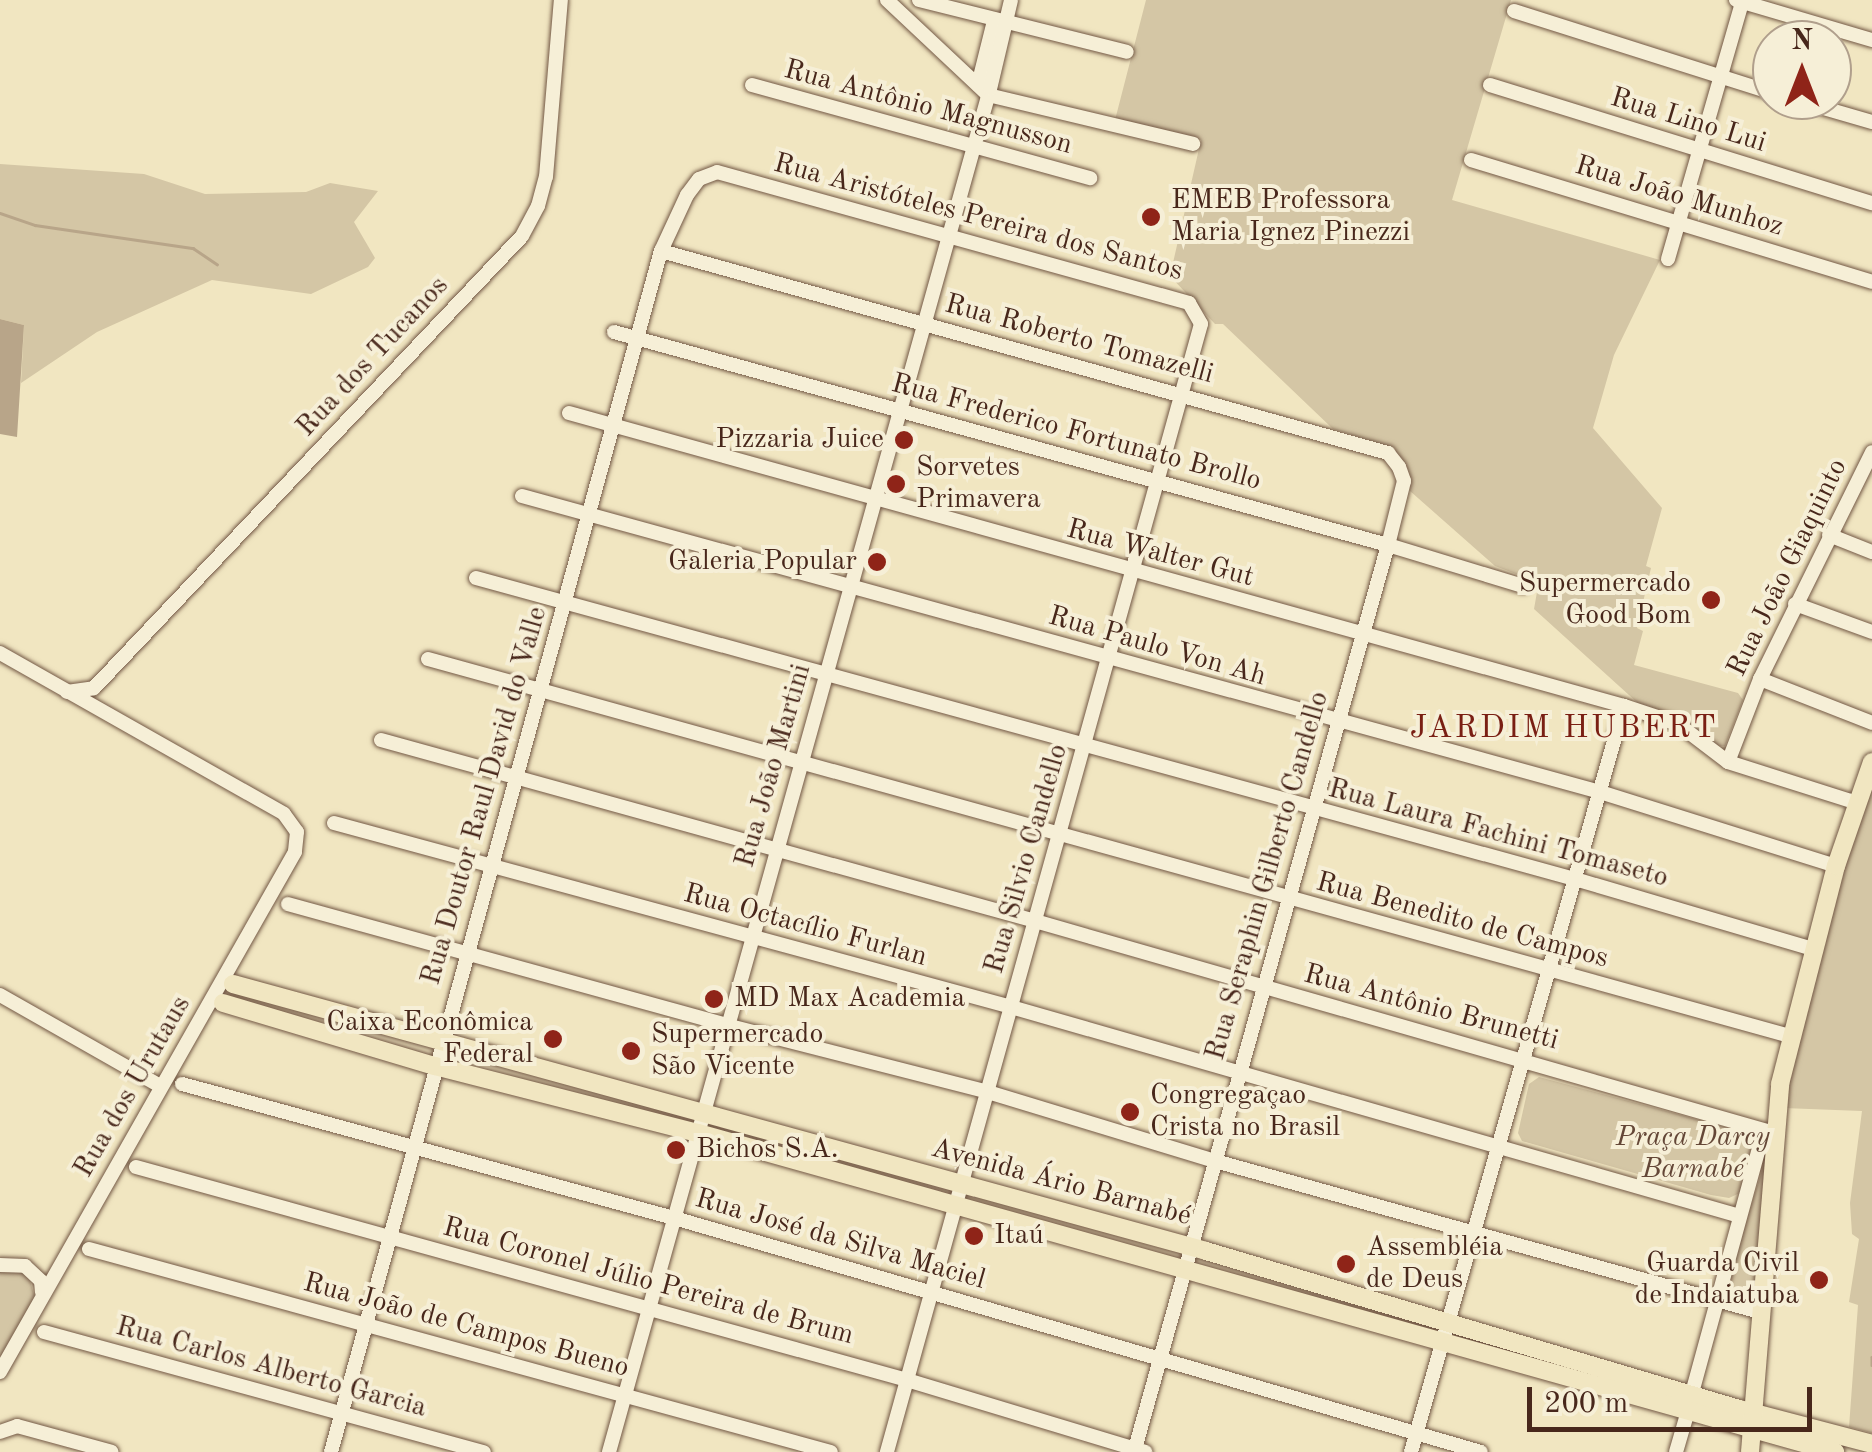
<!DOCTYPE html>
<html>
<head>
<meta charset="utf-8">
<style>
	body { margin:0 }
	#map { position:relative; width:1872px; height:1452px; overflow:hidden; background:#f1e6c1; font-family:"Old Standard TT",serif }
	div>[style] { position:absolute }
	.green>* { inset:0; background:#d4c6a5 }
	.water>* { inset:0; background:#b8a589 }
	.stream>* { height:2.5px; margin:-1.25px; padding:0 1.25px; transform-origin:1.25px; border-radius:1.25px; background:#b8a589 }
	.roads { filter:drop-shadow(0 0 2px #725744) drop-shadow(0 0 2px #725744) }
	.minor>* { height:14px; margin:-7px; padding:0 7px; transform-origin:7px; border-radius:7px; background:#f6efd7 }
	.major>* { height:18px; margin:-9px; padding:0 9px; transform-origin:9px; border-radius:9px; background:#f1e6c1 }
	.dots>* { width:28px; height:28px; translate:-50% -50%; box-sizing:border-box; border:5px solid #f6efd7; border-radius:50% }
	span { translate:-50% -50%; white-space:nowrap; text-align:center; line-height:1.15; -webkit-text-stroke:8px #f6efd7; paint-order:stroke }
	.street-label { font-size:28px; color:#48271b }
	.poi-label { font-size:28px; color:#48271b }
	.left { translate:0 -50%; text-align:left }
	.right { translate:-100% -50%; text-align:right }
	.park-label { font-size:28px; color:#644737; font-style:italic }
	.quarter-label { font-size:32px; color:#7a1f14; letter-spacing:2.5px }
	.north { position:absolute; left:1752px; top:20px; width:100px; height:100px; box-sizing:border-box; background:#f6efd7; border:2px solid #b09f8c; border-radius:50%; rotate:0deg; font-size:28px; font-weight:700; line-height:40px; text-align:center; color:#48271b }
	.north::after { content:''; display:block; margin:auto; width:35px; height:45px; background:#8f2418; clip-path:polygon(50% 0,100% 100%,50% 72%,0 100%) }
	.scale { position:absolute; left:1527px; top:1387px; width:285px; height:45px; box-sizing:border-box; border:5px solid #48271b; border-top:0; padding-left:12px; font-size:30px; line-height:35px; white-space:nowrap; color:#48271b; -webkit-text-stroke:8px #f6efd7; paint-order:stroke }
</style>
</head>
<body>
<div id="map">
	<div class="green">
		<i style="clip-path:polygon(1146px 0,1511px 0,1452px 200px,1660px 260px,1614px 355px,1593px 428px,1662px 508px,1646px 566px,1651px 568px,1637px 628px,1643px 631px,1634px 665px,1738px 693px,1743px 700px,1725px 746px,1713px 746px,1678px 715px,1640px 705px,1534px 609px,1537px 592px,1532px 580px,1495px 566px,1410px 491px,1408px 469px,1385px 445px,1333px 429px,1223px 324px,1215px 324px,1170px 276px,1201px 140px,1115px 120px)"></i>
		<i style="clip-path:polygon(0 164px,144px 174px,205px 194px,306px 192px,330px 183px,378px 191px,354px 222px,375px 258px,368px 267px,311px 294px,212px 280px,97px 332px,21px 383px,24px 325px,0 319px)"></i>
		<i style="clip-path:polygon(1872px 782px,1872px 1433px,1849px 1427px,1858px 1305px,1849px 1302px,1859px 1239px,1852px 1234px,1850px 1203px,1862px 1111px,1783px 1108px,1841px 867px)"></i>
		<i style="clip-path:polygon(1539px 1077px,1744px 1132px,1753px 1150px,1742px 1192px,1729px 1198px,1711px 1195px,1522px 1141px,1518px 1133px,1529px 1084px)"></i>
		<i style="clip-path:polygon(1765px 1161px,1756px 1307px,1722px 1297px)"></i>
		<i style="clip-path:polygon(0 1270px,28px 1274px,35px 1298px,0 1362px)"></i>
	</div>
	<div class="water">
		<i style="clip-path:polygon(0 319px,24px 325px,17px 437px,0 434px)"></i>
	</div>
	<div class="stream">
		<i style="left:0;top:213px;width:37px;rotate:19deg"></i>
		<i style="left:35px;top:225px;width:160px;rotate:8.3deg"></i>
		<i style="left:193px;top:248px;width:29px;rotate:34deg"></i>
		<i style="left:1872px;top:1357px;width:8px;rotate:90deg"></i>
	</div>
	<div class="roads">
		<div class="minor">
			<i style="left:887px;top:0;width:139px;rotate:43.2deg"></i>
			<i style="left:919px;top:0;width:214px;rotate:14deg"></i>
			<i style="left:1736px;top:0;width:142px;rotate:16.4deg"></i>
			<i style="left:1514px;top:11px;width:271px;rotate:17.6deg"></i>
			<i style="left:752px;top:85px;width:351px;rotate:15.4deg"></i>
			<i style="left:978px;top:85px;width:66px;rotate:-76deg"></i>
			<i style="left:1490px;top:85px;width:400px;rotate:17.2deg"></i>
			<i style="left:988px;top:95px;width:211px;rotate:13.4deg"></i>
			<i style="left:1796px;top:100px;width:79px;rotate:16.1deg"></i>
			<i style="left:1471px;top:160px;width:419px;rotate:16.9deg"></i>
			<i style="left:661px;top:251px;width:755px;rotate:15.53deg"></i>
			<i style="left:1388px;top:453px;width:18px;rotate:52deg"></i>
			<i style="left:1399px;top:467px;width:15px;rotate:70deg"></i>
			<i style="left:1404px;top:481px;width:66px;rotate:104deg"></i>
			<i style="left:1388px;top:545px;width:942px;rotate:105.64deg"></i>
			<i style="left:1668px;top:259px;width:270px;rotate:-73.9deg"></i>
			<i style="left:614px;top:332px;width:803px;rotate:15.39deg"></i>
			<i style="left:1388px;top:545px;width:141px;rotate:16.9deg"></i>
			<i style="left:569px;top:413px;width:1095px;rotate:15.52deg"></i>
			<i style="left:1624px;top:706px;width:57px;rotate:18.4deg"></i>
			<i style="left:1678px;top:724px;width:63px;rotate:37.2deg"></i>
			<i style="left:1728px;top:762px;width:135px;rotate:17.6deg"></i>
			<i style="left:522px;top:496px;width:1118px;rotate:15.35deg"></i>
			<i style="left:1600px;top:792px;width:247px;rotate:17.4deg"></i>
			<i style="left:1829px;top:535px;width:46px;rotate:21.6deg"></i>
			<i style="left:476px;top:578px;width:1139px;rotate:15.32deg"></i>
			<i style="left:1575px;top:879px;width:248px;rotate:16.4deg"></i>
			<i style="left:1795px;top:604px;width:82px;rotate:20deg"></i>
			<i style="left:0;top:653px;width:326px;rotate:29.5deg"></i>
			<i style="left:284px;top:814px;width:22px;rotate:54deg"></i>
			<i style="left:297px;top:832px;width:20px;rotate:96deg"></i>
			<i style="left:295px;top:852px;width:598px;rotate:119.57deg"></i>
			<i style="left:428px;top:659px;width:1413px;rotate:15.47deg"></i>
			<i style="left:1760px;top:679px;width:120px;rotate:21.4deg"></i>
			<i style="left:67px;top:692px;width:27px;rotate:-8deg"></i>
			<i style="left:94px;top:688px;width:622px;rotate:-46.56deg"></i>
			<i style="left:522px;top:236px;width:34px;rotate:-62deg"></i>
			<i style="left:538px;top:206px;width:30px;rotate:-75deg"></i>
			<i style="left:546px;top:177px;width:178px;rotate:-85.2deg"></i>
			<i style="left:381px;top:740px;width:679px;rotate:15.47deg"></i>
			<i style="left:1035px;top:921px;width:769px;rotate:16.01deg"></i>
			<i style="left:1728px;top:762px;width:89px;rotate:-68.9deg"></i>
			<i style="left:1760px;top:679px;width:253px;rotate:-63.7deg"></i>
			<i style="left:334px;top:823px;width:702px;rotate:15.2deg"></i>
			<i style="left:1011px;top:1007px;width:758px;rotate:16deg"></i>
			<i style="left:288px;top:904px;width:454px;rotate:15.4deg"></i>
			<i style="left:726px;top:1025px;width:270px;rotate:14.3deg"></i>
			<i style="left:988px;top:1092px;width:237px;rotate:16.9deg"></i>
			<i style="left:1215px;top:1161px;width:566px;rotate:15.49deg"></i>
			<i style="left:0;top:995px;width:184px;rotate:29.6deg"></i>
			<i style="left:182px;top:1084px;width:510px;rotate:15.24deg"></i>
			<i style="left:674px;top:1218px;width:840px;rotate:16.17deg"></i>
			<i style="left:136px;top:1167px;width:800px;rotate:15.44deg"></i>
			<i style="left:907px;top:1380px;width:249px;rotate:16.8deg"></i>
			<i style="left:89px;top:1249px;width:769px;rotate:15.3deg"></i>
			<i style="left:0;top:1265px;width:25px;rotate:2deg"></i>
			<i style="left:25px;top:1266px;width:22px;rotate:43deg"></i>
			<i style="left:41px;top:1281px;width:11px;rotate:85deg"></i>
			<i style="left:44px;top:1332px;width:456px;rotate:15.3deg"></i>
			<i style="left:1692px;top:1393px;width:261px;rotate:-74.7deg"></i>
			<i style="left:1761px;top:1141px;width:15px;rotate:-32deg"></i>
			<i style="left:0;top:1432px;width:18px;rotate:-19deg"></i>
			<i style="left:17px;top:1426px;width:98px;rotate:15.3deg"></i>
			<i style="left:331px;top:1452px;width:1246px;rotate:-74.64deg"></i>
			<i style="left:661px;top:251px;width:62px;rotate:-65.1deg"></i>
			<i style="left:687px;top:195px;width:20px;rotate:-53deg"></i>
			<i style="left:699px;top:179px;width:19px;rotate:-21deg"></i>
			<i style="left:717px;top:172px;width:490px;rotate:15.5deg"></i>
			<i style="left:1189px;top:303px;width:24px;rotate:60deg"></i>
			<i style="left:1201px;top:324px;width:1171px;rotate:105.56deg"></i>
			<i style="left:609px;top:1452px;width:1415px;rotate:-74.38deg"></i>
			<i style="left:990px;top:89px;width:91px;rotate:-76.7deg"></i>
			<i style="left:1411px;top:1452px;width:776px;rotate:-74.06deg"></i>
			<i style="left:1676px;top:1452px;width:43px;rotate:-73.7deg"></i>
		</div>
		<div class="major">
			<i style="left:233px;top:984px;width:1009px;rotate:15.34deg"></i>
			<i style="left:1206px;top:1251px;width:556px;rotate:16.51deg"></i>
			<i style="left:1739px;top:1409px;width:138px;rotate:14.7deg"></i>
			<i style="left:223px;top:1003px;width:221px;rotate:16.6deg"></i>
			<i style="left:435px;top:1066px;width:271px;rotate:14.3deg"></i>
			<i style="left:698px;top:1133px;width:1181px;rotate:15.67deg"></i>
			<i style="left:1750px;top:1452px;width:369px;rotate:-85.3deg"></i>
			<i style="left:1780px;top:1084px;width:225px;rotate:-75.6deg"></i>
			<i style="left:1836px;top:866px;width:110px;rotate:-70.9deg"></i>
		</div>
	</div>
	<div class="dots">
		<i style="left:1151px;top:217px;background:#8f2418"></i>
		<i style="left:904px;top:440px;background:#8f2418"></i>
		<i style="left:896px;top:484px;background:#8f2418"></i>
		<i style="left:877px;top:562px;background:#8f2418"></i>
		<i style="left:1711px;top:600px;background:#8f2418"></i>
		<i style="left:714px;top:999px;background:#8f2418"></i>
		<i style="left:553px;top:1039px;background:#8f2418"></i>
		<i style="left:631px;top:1051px;background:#8f2418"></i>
		<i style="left:1130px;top:1112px;background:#8f2418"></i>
		<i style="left:676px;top:1150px;background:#8f2418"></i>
		<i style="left:974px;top:1236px;background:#8f2418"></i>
		<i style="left:1346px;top:1264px;background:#8f2418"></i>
		<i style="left:1819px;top:1280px;background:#8f2418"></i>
	</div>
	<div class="street-label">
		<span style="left:928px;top:108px;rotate:15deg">Rua Antônio Magnusson</span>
		<span style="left:1688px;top:121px;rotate:17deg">Rua Lino Lui</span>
		<span style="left:1679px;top:197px;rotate:17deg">Rua João Munhoz</span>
		<span style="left:978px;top:218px;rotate:15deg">Rua Aristóteles Pereira dos Santos</span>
		<span style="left:1079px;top:340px;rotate:15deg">Rua Roberto Tomazelli</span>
		<span style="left:373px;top:357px;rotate:-47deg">Rua dos Tucanos</span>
		<span style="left:1076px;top:433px;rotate:15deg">Rua Frederico Fortunato Brollo</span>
		<span style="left:1160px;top:554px;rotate:15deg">Rua Walter Gut</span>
		<span style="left:1788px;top:568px;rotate:-64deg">Rua João Giaquinto</span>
		<span style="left:1157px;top:647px;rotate:16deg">Rua Paulo Von Ah</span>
		<span style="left:774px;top:766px;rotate:-74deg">Rua João Martini</span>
		<span style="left:485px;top:796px;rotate:-74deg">Rua Doutor Raul David do Valle</span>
		<span style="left:1498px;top:834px;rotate:15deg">Rua Laura Fachini Tomaseto</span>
		<span style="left:1027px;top:859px;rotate:-74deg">Rua Silvio Candello</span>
		<span style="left:1268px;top:876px;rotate:-74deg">Rua Seraphin Gilberto Candello</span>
		<span style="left:1462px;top:921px;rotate:15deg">Rua Benedito de Campos</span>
		<span style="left:805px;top:926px;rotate:15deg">Rua Octacílio Furlan</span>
		<span style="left:1431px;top:1008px;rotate:15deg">Rua Antônio Brunetti</span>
		<span style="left:133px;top:1087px;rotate:-60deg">Rua dos Urutaus</span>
		<span style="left:1061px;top:1183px;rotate:15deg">Avenida Ário Barnabé</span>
		<span style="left:840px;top:1240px;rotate:16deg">Rua José da Silva Maciel</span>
		<span style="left:648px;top:1282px;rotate:15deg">Rua Coronel Júlio Pereira de Brum</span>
		<span style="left:466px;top:1326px;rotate:15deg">Rua João de Campos Bueno</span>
		<span style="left:271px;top:1368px;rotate:15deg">Rua Carlos Alberto Garcia</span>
	</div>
	<div class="poi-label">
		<span class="left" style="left:1171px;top:217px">EMEB Professora<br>Maria Ignez Pinezzi</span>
		<span class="right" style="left:884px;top:440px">Pizzaria Juice</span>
		<span class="left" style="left:916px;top:484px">Sorvetes<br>Primavera</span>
		<span class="right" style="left:857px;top:562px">Galeria Popular</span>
		<span class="right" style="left:1691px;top:600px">Supermercado<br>Good Bom</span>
		<span class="left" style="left:734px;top:999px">MD Max Academia</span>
		<span class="right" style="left:533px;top:1039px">Caixa Econômica<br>Federal</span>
		<span class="left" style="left:651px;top:1051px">Supermercado<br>São Vicente</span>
		<span class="left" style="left:1150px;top:1112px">Congregaçao<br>Crista no Brasil</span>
		<span class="left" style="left:696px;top:1150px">Bichos S.A.</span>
		<span class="left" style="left:994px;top:1236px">Itaú</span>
		<span class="left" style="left:1366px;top:1264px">Assembléia<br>de Deus</span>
		<span class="right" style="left:1799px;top:1280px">Guarda Civil<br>de Indaiatuba</span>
	</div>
	<div class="park-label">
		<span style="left:1693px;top:1154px">Praça Darcy<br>Barnabé</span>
	</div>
	<div class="quarter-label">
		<span style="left:1564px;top:729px">JARDIM HUBERT</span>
	</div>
	<div class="north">N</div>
	<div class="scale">200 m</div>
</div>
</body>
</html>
